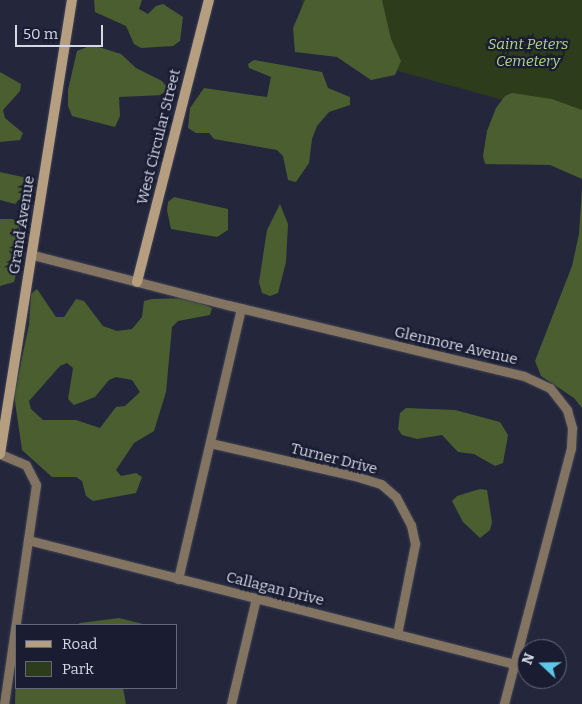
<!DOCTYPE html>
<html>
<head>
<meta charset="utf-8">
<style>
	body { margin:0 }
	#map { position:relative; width:582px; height:704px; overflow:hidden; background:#24273c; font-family:Bitter,serif }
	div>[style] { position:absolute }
	.green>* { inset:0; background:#2d3c1a }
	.forest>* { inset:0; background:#4a5e30 }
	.roads { filter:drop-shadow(0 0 1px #404357) drop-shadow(0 0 1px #404357) }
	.street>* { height:9px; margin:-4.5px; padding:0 4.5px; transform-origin:4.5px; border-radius:4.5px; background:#827461 }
	.secondary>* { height:10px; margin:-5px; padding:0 5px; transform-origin:5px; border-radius:5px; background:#b59f80 }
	span { translate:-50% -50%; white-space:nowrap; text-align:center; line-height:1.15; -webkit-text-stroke:4.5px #1a1d31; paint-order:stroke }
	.park-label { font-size:15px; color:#b2d48a; font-style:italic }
	.street-label { font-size:15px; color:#d5d8e6 }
	.legend { position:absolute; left:15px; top:624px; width:162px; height:65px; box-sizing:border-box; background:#1a1d31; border:1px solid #656879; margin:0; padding:6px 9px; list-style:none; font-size:15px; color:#d5d8e6 }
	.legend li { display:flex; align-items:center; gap:10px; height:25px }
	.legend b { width:25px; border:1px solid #656879 }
	.north { position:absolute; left:517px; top:639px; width:50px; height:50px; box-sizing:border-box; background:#1a1d31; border:1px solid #656879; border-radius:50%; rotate:291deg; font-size:14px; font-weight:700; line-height:20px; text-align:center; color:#d5d8e6 }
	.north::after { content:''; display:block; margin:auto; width:18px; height:22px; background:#5bc8e7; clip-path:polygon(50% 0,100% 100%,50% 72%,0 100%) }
	.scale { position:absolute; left:15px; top:25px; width:88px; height:22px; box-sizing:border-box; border:2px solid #d5d8e6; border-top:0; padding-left:6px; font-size:15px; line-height:18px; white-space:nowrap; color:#d5d8e6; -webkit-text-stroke:4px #1a1d31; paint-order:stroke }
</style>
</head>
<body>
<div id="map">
	<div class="green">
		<i style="clip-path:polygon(303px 0,582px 0,582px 122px,293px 42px)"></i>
	</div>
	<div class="forest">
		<i style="clip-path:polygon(94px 0,142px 0,139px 9px,148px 14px,156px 6px,163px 4px,183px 17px,180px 41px,173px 46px,141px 48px,134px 44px,126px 26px,95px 12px)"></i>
		<i style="clip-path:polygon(305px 0,382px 0,391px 39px,401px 61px,395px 75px,371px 80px,337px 57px,295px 52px,293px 28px)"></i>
		<i style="clip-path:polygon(92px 45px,121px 54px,136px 68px,162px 81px,167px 87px,164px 95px,119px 97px,120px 116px,115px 127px,72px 116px,68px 106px,68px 90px,77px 51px)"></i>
		<i style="clip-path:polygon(254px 60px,322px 72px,328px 88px,350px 97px,350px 105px,329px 112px,317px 126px,312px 139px,309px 163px,296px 182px,288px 180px,283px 156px,277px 150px,214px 139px,209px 133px,196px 133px,188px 128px,190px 108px,204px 88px,267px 97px,271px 77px,249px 68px,248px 64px)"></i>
		<i style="clip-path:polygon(0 72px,21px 84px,20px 91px,3px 110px,5px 118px,23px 133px,20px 140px,0 142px)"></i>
		<i style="clip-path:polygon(512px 93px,552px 99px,582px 110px,582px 179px,550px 165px,485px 164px,483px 156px,487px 131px,496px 108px,505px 96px)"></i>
		<i style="clip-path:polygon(0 172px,27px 178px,27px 194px,15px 204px,0 200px)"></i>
		<i style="clip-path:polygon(582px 187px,582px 408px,574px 398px,541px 376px,535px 361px,572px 266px,579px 234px)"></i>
		<i style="clip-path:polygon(174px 197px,228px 209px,228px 230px,217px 237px,171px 229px,167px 210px,168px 202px)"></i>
		<i style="clip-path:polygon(280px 204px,288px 224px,286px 262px,278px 293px,270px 296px,262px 293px,259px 282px,267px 230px)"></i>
		<i style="clip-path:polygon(0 219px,13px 219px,19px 225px,21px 233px,20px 259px,14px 282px,0 286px)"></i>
		<i style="clip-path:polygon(evenodd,37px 289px,56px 317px,64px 317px,76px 299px,84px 301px,103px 326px,117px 331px,132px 329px,142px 317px,144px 301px,152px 299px,190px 298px,212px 308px,210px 315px,178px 321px,172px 327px,166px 392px,154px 431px,134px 443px,116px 470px,121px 476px,136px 473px,142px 477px,136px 493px,93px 501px,86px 496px,82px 481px,76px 477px,52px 477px,22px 450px,14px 395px,29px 325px,31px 294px,37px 289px,67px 363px,73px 368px,68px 399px,74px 405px,95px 397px,109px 380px,116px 377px,132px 380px,140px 392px,125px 406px,116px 407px,100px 428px,76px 420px,43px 420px,31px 409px,29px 401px,60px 366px,67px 363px)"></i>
		<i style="clip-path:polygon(406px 408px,455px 410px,500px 422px,508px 435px,503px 463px,495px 466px,474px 454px,458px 452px,442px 435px,417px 439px,402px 435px,398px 429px,400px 413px)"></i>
		<i style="clip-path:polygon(480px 489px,487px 490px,492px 522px,490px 530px,480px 538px,463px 522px,452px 501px,457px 496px)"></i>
		<i style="clip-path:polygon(119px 618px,147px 625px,77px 625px,80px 623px)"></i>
		<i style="clip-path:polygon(16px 666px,16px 688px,123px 688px,126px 704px,15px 704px)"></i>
	</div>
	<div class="roads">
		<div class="street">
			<i style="left:33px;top:255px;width:201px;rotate:14.4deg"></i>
			<i style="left:228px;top:305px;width:304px;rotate:13.5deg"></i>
			<i style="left:524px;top:376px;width:29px;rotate:25deg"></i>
			<i style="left:550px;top:388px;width:28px;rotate:52deg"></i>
			<i style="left:567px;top:410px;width:19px;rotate:74deg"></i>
			<i style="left:572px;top:428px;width:20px;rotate:93deg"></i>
			<i style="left:571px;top:448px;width:265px;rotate:104.7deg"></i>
			<i style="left:210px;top:443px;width:152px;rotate:12.9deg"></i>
			<i style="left:358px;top:477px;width:24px;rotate:17deg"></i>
			<i style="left:381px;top:484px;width:20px;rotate:41deg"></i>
			<i style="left:396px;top:497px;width:32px;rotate:62deg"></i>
			<i style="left:411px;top:525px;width:19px;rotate:78deg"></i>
			<i style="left:415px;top:544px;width:92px;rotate:101.3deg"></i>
			<i style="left:0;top:454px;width:28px;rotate:23deg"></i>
			<i style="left:26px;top:465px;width:22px;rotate:63deg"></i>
			<i style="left:36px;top:485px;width:221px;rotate:98.3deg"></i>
			<i style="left:28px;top:540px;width:503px;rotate:14.29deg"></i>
			<i style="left:178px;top:579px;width:278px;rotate:-76.9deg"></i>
			<i style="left:231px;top:704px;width:109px;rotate:-76.7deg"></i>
		</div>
		<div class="secondary">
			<i style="left:137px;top:282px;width:291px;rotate:-75.7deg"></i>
			<i style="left:0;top:454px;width:460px;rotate:-81deg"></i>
		</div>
	</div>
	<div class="park-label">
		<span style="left:528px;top:53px">Saint Peters<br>Cemetery</span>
	</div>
	<div class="street-label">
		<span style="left:159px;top:137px;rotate:-76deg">West Circular Street</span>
		<span style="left:22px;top:225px;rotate:-81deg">Grand Avenue</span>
		<span style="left:456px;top:346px;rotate:13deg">Glenmore Avenue</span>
		<span style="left:334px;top:459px;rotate:14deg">Turner Drive</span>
		<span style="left:275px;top:589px;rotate:14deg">Callagan Drive</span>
	</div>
	<ul class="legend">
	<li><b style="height:6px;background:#b59f80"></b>Road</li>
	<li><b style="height:14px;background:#2d3c1a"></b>Park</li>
	</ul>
	<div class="north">N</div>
	<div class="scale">50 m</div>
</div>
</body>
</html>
